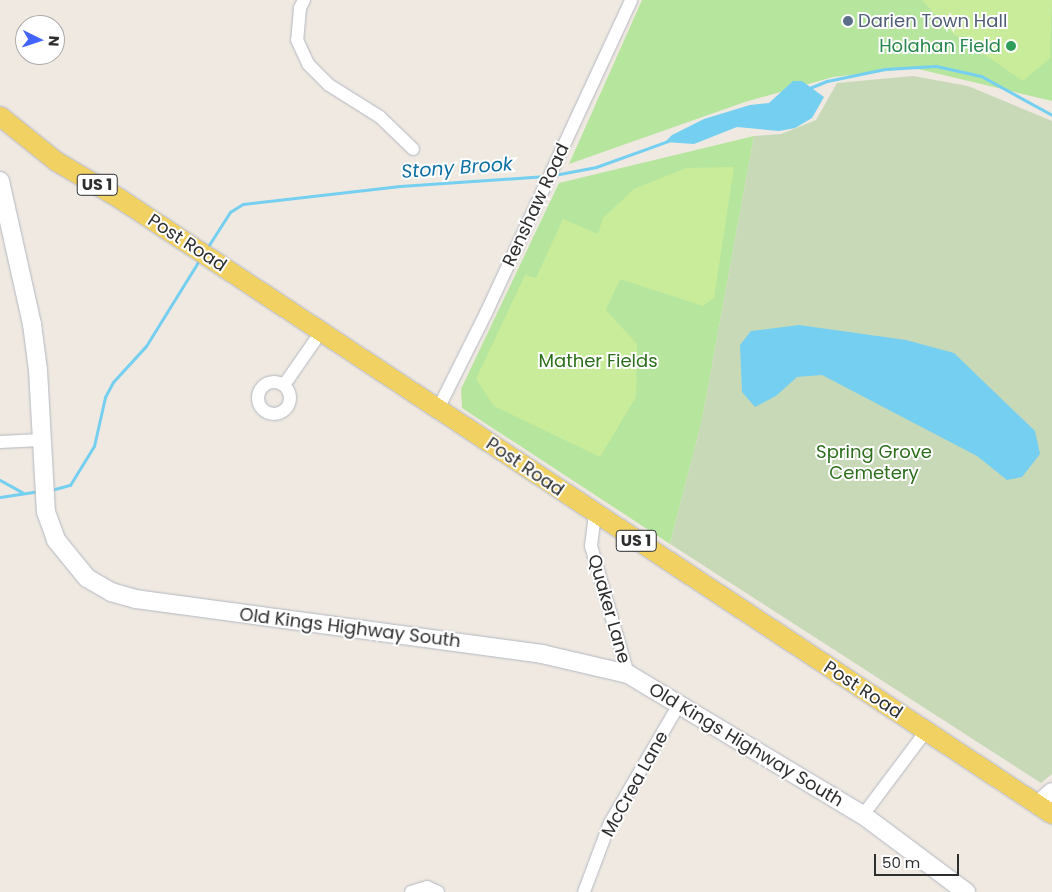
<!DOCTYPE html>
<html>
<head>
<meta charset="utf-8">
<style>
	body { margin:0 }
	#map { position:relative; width:1052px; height:892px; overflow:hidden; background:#efe9e1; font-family:Poppins,sans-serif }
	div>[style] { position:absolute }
	.green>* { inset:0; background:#b6e59e }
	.cemetery>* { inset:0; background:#c8d9b8 }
	.pitch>* { inset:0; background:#c9ec9a }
	.water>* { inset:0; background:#75cff0 }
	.stream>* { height:3px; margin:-1.5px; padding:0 1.5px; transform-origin:1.5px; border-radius:1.5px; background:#75cff0 }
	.roads { filter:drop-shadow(0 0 1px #b4b7c1) drop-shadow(0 0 1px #b4b7c1) }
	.street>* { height:12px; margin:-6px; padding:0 6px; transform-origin:6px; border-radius:6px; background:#fff }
	.street>.ring { margin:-6px; padding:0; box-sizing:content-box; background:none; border:12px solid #fff; border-radius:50% }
	.secondary>* { height:18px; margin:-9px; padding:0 9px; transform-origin:9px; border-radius:9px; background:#fff }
	.primary>* { height:19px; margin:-9.5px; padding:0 9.5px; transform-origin:9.5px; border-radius:9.5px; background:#f2d163 }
	.dots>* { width:14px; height:14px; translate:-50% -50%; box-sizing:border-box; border:2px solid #fff; border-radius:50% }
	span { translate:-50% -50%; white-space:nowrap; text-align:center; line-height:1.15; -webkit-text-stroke:4px #fff; paint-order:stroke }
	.shield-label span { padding:1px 4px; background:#fff; border:1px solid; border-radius:4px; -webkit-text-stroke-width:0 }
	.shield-label { font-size:16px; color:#2e2e2e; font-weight:700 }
	.service-label { font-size:18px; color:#4e5e75 }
	.left { translate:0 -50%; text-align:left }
	.leisure-label { font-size:18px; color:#27864d }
	.right { translate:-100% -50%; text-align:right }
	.street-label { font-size:18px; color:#2e2e2e }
	.park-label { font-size:18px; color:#2c6e1b }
	.water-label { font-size:19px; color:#0d6fa3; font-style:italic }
	.north { position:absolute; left:15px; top:15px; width:50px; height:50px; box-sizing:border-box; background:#fff; border:1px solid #ababab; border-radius:50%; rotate:94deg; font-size:14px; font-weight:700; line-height:20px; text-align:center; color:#2e2e2e }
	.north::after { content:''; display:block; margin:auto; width:18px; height:22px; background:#4264fb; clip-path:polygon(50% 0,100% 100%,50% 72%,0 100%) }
	.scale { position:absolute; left:874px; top:854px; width:85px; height:22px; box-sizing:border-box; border:2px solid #2e2e2e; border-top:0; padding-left:6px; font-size:15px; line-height:18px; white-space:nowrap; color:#2e2e2e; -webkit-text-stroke:4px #fff; paint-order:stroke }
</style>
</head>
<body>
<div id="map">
	<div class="green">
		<i style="clip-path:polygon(642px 0,1052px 0,1052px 101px,914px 68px,833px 77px,745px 102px,569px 164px)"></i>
		<i style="clip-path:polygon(754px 136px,702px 420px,670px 544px,462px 408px,461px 389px,559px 183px)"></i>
	</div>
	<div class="cemetery">
		<i style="clip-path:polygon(913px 76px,968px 86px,1052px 121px,1052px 774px,1041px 783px,670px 544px,702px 420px,754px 136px,781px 134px,816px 120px,837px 83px)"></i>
	</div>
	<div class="pitch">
		<i style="clip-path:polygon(922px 0,1052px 0,1050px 58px,1023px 81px,954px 34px)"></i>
		<i style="clip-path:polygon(734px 167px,714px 298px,703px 306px,620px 279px,606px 310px,637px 344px,636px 397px,600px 457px,494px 406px,476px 379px,525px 275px,536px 278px,563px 219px,598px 234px,603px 218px,634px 189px,686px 168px)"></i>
	</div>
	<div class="water">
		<i style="clip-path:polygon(793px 81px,802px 81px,824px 97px,812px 118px,795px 128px,779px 131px,737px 127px,694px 144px,665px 142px,672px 135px,704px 119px,750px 105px,769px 103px)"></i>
		<i style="clip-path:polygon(799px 325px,906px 340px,954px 353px,1035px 431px,1040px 454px,1022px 477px,1007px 480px,977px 456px,822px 375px,797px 377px,776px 396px,755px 407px,742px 392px,740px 345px,751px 331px)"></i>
	</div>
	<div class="stream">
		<i style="left:807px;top:89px;width:22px;rotate:-22deg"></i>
		<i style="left:827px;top:81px;width:59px;rotate:-11.7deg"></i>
		<i style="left:885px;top:69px;width:51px;rotate:-3.4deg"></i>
		<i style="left:936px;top:66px;width:46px;rotate:12.5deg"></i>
		<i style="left:981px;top:76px;width:81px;rotate:28.8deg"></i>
		<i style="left:554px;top:175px;width:43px;rotate:-10.8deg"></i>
		<i style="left:596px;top:167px;width:77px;rotate:-19.9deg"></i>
		<i style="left:207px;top:248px;width:43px;rotate:-57.4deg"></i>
		<i style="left:230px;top:212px;width:15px;rotate:-32deg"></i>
		<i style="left:243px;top:204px;width:158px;rotate:-6.5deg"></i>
		<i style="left:400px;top:186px;width:146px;rotate:-3.9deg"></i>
		<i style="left:0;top:480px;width:25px;rotate:29deg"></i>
		<i style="left:51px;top:490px;width:20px;rotate:-15deg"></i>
		<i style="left:70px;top:485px;width:46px;rotate:-58.4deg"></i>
		<i style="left:94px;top:446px;width:50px;rotate:-77.3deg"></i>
		<i style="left:105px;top:397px;width:17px;rotate:-62deg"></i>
		<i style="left:113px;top:382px;width:49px;rotate:-47.5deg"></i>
		<i style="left:146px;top:346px;width:102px;rotate:-58.2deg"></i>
		<i style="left:0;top:497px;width:40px;rotate:-8.5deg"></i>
	</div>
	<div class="roads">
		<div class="street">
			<i style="left:304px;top:0;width:9px;rotate:117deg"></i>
			<i style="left:300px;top:8px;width:32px;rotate:95deg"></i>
			<i style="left:297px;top:40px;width:26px;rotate:65deg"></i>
			<i style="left:308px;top:64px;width:30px;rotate:45deg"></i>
			<i style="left:329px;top:85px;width:60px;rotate:32.1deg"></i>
			<i style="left:380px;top:117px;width:46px;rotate:44.1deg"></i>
			<i class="ring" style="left:258px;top:382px;width:20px;height:20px"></i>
			<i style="left:284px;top:385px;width:65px;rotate:-55.1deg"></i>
			<i style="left:438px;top:409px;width:107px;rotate:-63.4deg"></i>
			<i style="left:486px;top:313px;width:345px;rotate:-65.1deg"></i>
			<i style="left:0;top:442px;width:41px;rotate:-2.8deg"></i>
			<i style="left:595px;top:514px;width:32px;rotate:97deg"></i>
			<i style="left:591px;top:546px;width:133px;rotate:73.9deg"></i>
			<i style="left:863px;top:815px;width:105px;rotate:-53.1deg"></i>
			<i style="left:411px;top:892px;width:17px;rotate:-17deg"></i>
			<i style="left:427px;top:887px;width:12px;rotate:24deg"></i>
			<i style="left:584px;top:892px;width:74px;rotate:-69.4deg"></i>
			<i style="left:610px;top:823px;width:135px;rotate:-59.8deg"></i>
		</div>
		<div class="secondary">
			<i style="left:0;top:181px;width:147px;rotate:77.4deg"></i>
			<i style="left:32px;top:324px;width:46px;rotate:82.6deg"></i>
			<i style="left:38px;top:370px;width:142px;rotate:86.8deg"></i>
			<i style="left:46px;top:512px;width:30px;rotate:70deg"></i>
			<i style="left:56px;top:540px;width:49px;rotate:50.8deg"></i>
			<i style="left:87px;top:578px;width:28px;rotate:30deg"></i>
			<i style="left:111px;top:592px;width:26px;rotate:16deg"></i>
			<i style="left:136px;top:599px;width:410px;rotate:7.7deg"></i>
			<i style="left:542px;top:654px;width:88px;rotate:13.1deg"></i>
			<i style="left:628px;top:674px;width:274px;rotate:31deg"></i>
			<i style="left:863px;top:815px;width:129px;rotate:36.8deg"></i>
			<i style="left:1038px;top:805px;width:19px;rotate:-43deg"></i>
		</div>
		<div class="primary">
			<i style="left:0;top:116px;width:72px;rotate:38.8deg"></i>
			<i style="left:56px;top:161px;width:73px;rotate:30.4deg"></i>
			<i style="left:119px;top:198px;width:1118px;rotate:33.43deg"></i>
		</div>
	</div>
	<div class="dots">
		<i style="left:848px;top:21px;background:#5c6f8a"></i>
		<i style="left:1011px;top:46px;background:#2e9e5b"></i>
	</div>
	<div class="shield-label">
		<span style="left:97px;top:185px">US 1</span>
		<span style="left:636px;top:541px">US 1</span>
	</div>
	<div class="service-label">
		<span class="left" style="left:858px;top:21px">Darien Town Hall</span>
	</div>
	<div class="leisure-label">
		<span class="right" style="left:1001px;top:46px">Holahan Field</span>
	</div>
	<div class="street-label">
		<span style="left:536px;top:205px;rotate:-65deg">Renshaw Road</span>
		<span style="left:187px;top:243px;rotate:33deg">Post Road</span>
		<span style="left:525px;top:467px;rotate:34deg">Post Road</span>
		<span style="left:609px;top:609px;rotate:74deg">Quaker Lane</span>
		<span style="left:350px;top:628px;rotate:7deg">Old Kings Highway South</span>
		<span style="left:863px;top:690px;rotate:33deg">Post Road</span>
		<span style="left:746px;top:745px;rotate:31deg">Old Kings Highway South</span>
		<span style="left:635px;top:784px;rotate:-61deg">McCrea Lane</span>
	</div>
	<div class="park-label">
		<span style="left:598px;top:361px">Mather Fields</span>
		<span style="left:874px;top:463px">Spring Grove<br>Cemetery</span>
	</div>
	<div class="water-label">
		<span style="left:457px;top:168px;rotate:-4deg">Stony Brook</span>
	</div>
	<div class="north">N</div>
	<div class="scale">50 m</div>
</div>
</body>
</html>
